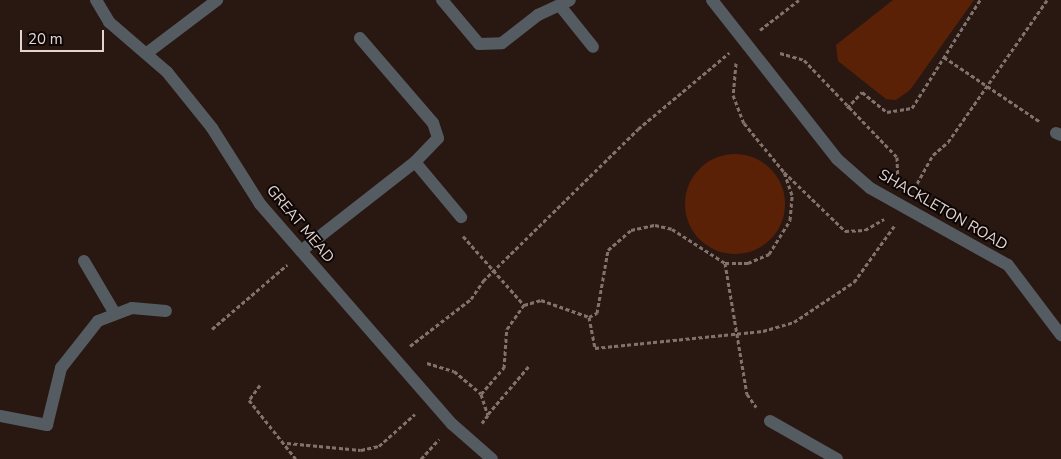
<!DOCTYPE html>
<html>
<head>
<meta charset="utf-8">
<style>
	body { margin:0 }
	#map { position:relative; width:1061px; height:459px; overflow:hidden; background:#291812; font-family:"Nunito Sans",sans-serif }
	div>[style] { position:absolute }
	.green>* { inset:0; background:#5b2107 }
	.round { border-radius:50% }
	.path>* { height:3px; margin-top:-1.5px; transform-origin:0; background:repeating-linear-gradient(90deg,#81726d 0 4px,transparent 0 6.5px) }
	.service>* { height:12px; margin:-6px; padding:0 6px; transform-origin:6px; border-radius:6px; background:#545c61 }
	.minor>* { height:12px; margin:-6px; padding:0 6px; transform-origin:6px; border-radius:6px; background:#545c61 }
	span { translate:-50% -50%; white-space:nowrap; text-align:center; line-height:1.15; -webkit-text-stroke:4px #0d0604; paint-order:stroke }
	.street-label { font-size:15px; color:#e2d5d1 }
	.scale { position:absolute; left:20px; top:30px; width:84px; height:22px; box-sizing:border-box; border:2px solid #e2d5d1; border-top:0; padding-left:6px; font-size:15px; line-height:18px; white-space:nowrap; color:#e2d5d1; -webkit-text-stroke:4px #0d0604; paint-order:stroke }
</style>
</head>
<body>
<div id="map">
	<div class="green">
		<i style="clip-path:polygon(893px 0,974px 0,910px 90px,896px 100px,886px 99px,838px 61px,836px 45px)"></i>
		<i class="round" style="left:685px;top:154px;width:100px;height:100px"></i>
	</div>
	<div class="path">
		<i style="left:760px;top:30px;width:49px;rotate:-37.6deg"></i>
		<i style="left:780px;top:53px;width:25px;rotate:16deg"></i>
		<i style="left:804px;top:60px;width:134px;rotate:46.2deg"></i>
		<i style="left:897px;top:157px;width:24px;rotate:88deg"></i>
		<i style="left:944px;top:57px;width:115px;rotate:34deg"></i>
		<i style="left:736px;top:63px;width:32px;rotate:95deg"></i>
		<i style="left:733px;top:95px;width:30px;rotate:69deg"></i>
		<i style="left:744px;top:123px;width:63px;rotate:50.8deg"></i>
		<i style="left:784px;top:172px;width:85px;rotate:44deg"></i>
		<i style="left:845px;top:231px;width:20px;rotate:-3deg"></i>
		<i style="left:865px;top:230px;width:22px;rotate:-30deg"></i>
		<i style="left:847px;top:108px;width:22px;rotate:-47deg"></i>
		<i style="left:862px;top:92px;width:32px;rotate:39deg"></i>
		<i style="left:887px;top:112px;width:25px;rotate:-9deg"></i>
		<i style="left:912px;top:108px;width:128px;rotate:-57.8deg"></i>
		<i style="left:914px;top:189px;width:39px;rotate:-61deg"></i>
		<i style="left:933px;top:155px;width:20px;rotate:-41deg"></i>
		<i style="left:948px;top:142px;width:173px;rotate:-55.1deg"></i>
		<i style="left:463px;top:236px;width:92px;rotate:48.5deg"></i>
		<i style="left:725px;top:263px;width:133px;rotate:80.5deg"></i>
		<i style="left:747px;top:394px;width:16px;rotate:55deg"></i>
		<i style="left:589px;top:317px;width:32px;rotate:79deg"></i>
		<i style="left:595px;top:348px;width:169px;rotate:-5.8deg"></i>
		<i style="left:763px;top:331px;width:32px;rotate:-16deg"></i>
		<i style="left:794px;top:322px;width:72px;rotate:-33.7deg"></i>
		<i style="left:854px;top:282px;width:70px;rotate:-54.3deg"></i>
		<i style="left:212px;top:329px;width:99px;rotate:-40.5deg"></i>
		<i style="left:410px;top:346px;width:77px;rotate:-37.6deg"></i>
		<i style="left:471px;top:299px;width:22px;rotate:-56deg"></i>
		<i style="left:483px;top:281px;width:217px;rotate:-44.4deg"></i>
		<i style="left:638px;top:129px;width:119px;rotate:-39.9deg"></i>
		<i style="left:427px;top:363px;width:28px;rotate:17deg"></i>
		<i style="left:454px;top:371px;width:35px;rotate:40deg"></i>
		<i style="left:481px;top:394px;width:22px;rotate:72deg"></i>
		<i style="left:488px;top:415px;width:10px;rotate:127deg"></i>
		<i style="left:260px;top:385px;width:19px;rotate:126deg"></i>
		<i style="left:249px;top:400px;width:75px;rotate:51.5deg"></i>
		<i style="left:481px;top:394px;width:35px;rotate:-49deg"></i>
		<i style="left:504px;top:368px;width:39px;rotate:-86deg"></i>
		<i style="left:507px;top:329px;width:29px;rotate:-55deg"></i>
		<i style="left:524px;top:305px;width:18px;rotate:-16deg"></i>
		<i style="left:541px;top:300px;width:51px;rotate:19.5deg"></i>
		<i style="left:589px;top:317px;width:9px;rotate:-27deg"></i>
		<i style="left:597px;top:313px;width:64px;rotate:-80.1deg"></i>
		<i style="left:608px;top:250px;width:30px;rotate:-41deg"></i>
		<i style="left:631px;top:230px;width:25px;rotate:-12deg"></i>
		<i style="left:655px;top:225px;width:17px;rotate:13deg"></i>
		<i style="left:672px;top:229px;width:63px;rotate:32.7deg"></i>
		<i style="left:725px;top:263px;width:23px"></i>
		<i style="left:748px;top:263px;width:23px;rotate:-23deg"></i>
		<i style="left:769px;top:254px;width:40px;rotate:-58deg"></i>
		<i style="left:790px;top:220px;width:25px;rotate:-85deg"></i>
		<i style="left:792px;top:195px;width:24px;rotate:-109deg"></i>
		<i style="left:488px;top:414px;width:63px;rotate:-49.5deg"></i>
		<i style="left:287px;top:443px;width:74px;rotate:5.4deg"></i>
		<i style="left:361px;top:450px;width:18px;rotate:-13deg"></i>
		<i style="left:379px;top:446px;width:48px;rotate:-41.6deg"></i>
		<i style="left:421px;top:459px;width:27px;rotate:-48deg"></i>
	</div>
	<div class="service">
		<i style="left:1056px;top:133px;width:5px;rotate:22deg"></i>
		<i style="left:415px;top:162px;width:72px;rotate:50.1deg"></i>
		<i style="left:301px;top:251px;width:145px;rotate:-38deg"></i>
		<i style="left:415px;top:162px;width:33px;rotate:-46deg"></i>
		<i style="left:438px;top:138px;width:16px;rotate:-108deg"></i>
		<i style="left:433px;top:123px;width:112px;rotate:-130.7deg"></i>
		<i style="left:770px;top:421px;width:77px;rotate:29.6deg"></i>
	</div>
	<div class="minor">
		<i style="left:96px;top:0;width:26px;rotate:59deg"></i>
		<i style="left:109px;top:22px;width:77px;rotate:40.8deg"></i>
		<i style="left:167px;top:72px;width:72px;rotate:51.2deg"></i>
		<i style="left:212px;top:128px;width:90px;rotate:57.7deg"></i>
		<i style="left:260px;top:204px;width:62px;rotate:48.9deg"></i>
		<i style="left:301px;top:251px;width:230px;rotate:48.9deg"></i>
		<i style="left:452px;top:424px;width:53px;rotate:41.2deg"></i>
		<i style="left:442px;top:0;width:57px;rotate:49.9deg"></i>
		<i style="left:479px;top:44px;width:23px;rotate:-2deg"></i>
		<i style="left:502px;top:43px;width:46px;rotate:-37.9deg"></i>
		<i style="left:538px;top:15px;width:35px;rotate:-25deg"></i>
		<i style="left:712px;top:0;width:202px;rotate:51.8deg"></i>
		<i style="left:837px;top:159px;width:44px;rotate:41.3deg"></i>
		<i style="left:870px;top:188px;width:158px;rotate:29.2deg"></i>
		<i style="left:1008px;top:265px;width:88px;rotate:52.9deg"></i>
		<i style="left:561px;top:7px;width:51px;rotate:51.3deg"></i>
		<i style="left:147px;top:53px;width:88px;rotate:-37.1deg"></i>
		<i style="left:84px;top:261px;width:59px;rotate:59.5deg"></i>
		<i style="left:0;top:416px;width:48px;rotate:10.8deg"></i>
		<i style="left:47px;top:425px;width:59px;rotate:-76.2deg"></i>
		<i style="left:61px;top:368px;width:60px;rotate:-51.8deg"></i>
		<i style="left:98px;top:321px;width:36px;rotate:-21deg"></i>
		<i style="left:132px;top:308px;width:34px;rotate:5deg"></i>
	</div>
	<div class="street-label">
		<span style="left:943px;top:210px;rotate:30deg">SHACKLETON ROAD</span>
		<span style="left:300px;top:224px;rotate:50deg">GREAT MEAD</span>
	</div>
	<div class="scale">20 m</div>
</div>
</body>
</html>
